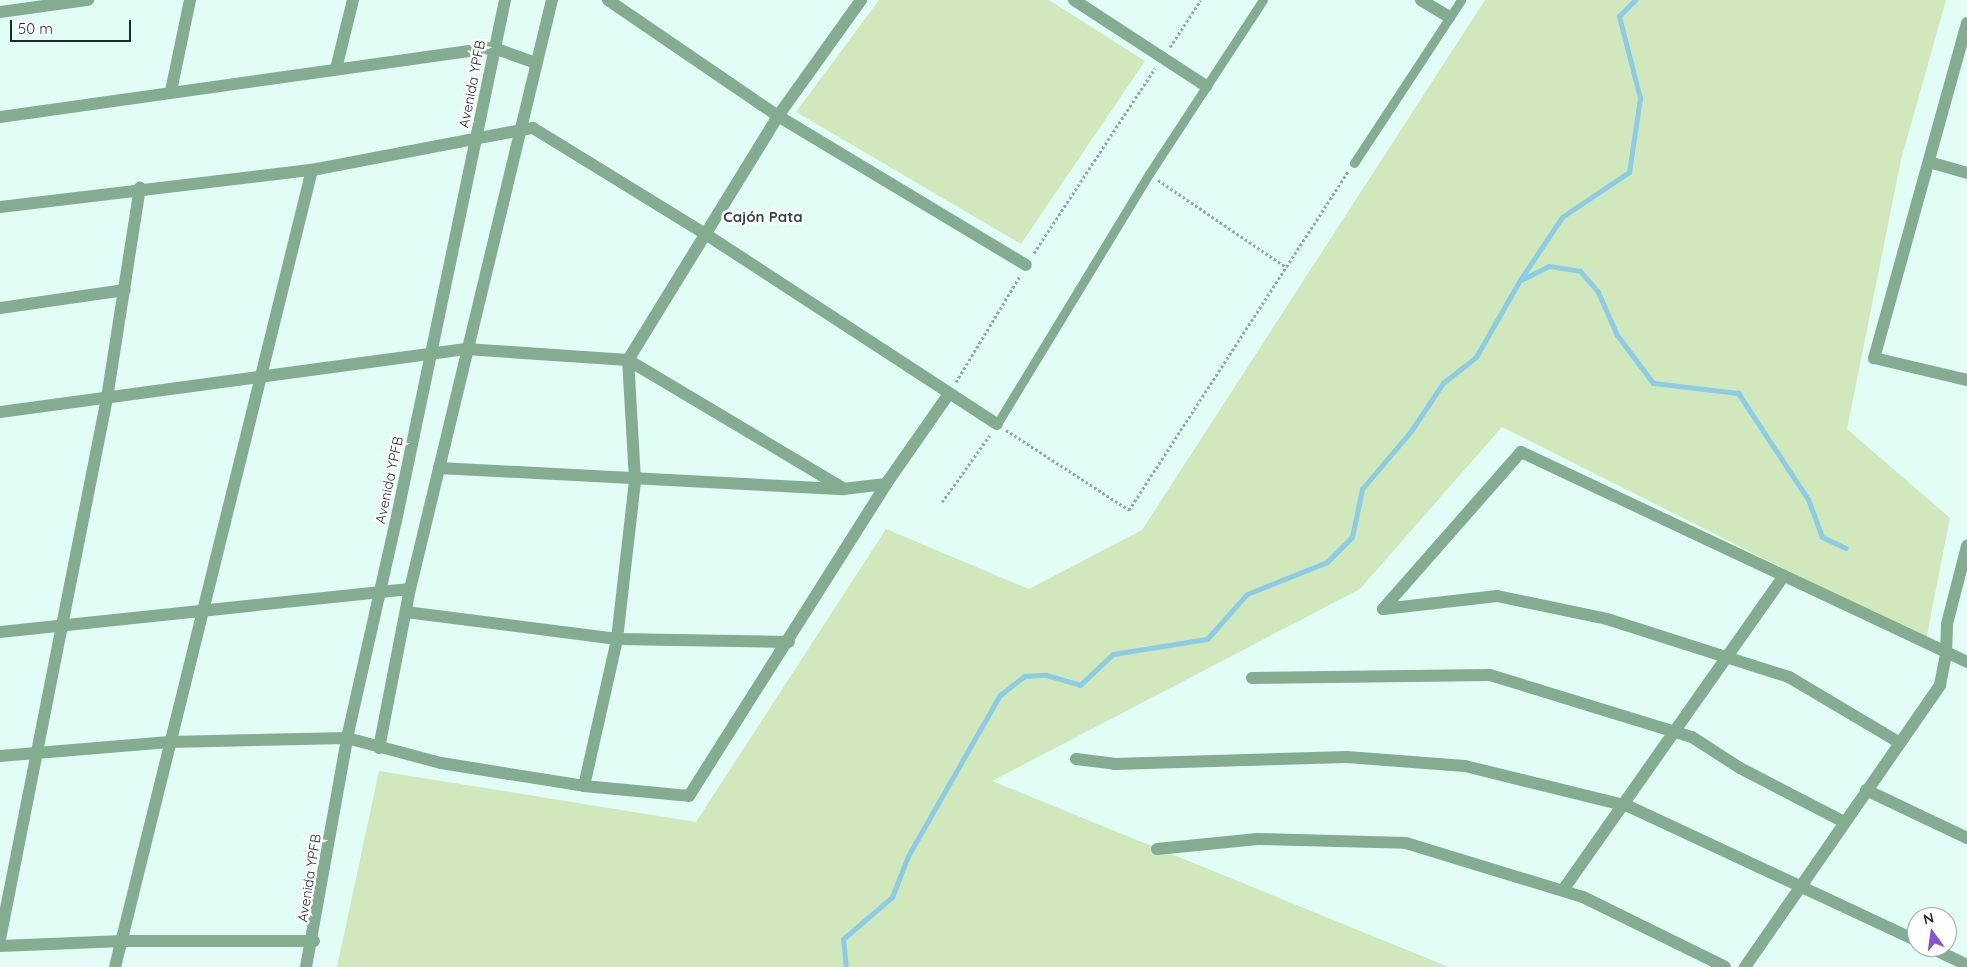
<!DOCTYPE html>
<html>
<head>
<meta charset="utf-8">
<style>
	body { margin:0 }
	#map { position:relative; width:1967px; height:967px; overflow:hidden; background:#e2fdf6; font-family:Quicksand,sans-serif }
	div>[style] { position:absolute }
	.green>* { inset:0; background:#d0e8bb }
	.stream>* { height:5px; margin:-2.5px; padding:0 2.5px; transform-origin:2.5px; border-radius:2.5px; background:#8dcce5 }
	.path>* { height:3px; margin-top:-1.5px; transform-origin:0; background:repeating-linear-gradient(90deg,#94a8a3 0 2.5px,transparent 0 5px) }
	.lane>* { height:9px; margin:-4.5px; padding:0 4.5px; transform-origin:4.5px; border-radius:4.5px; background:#83ac90 }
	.street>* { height:12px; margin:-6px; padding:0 6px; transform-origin:6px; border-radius:6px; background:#83ac90 }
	span { translate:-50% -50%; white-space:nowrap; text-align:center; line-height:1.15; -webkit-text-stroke:5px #fff; paint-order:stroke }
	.street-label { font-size:14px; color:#1e2826 }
	.neighbourhood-label { font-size:15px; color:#314742; font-weight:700 }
	.north { position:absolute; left:1907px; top:907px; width:50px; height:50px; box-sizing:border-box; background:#fff; border:1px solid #a5a9a8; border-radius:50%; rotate:346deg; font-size:14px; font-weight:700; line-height:20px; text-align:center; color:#1e2826 }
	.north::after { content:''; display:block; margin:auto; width:18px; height:22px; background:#8356d0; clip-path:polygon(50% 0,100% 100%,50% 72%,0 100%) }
	.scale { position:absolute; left:10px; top:20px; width:121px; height:22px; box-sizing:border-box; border:2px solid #1e2826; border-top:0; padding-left:6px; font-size:15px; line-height:18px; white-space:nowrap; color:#1e2826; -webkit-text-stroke:4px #fff; paint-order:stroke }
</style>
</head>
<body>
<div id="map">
	<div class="green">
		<i style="clip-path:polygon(879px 0,1049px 0,1145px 61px,1021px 244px,796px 112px)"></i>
		<i style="clip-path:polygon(1485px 0,1946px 0,1901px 160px,1847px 429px,1950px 518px,1926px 640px,1502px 427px,1360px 589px,992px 781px,1449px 967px,337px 967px,379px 771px,696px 822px,886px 529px,1029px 589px,1142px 530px)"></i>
	</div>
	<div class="stream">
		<i style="left:1521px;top:280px;width:31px;rotate:-27deg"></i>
		<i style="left:1549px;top:266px;width:31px;rotate:9deg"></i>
		<i style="left:1580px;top:271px;width:28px;rotate:49deg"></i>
		<i style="left:1598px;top:292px;width:47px;rotate:66.2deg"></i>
		<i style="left:1617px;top:335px;width:60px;rotate:53.1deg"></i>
		<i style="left:1653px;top:383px;width:86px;rotate:6.7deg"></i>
		<i style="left:1738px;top:393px;width:127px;rotate:56.6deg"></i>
		<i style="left:1808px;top:499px;width:40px;rotate:69.8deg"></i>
		<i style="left:1822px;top:537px;width:26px;rotate:25deg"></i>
		<i style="left:846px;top:967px;width:28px;rotate:-96deg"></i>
		<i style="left:843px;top:939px;width:65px;rotate:-40.6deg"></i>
		<i style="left:892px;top:897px;width:44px;rotate:-68.7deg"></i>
		<i style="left:908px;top:856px;width:185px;rotate:-60.3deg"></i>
		<i style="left:1000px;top:695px;width:31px;rotate:-38deg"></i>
		<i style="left:1024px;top:676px;width:22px;rotate:-3deg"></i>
		<i style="left:1046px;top:675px;width:35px;rotate:16deg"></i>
		<i style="left:1080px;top:685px;width:45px;rotate:-43.2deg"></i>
		<i style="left:1113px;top:654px;width:95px;rotate:-9.1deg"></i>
		<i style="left:1207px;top:639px;width:60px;rotate:-48.4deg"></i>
		<i style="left:1247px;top:594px;width:86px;rotate:-21.8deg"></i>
		<i style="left:1327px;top:562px;width:35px;rotate:-45deg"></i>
		<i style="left:1352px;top:537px;width:49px;rotate:-78.2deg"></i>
		<i style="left:1362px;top:489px;width:76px;rotate:-49.8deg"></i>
		<i style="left:1411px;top:431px;width:58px;rotate:-56.3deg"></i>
		<i style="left:1443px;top:383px;width:42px;rotate:-38.2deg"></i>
		<i style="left:1476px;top:357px;width:89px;rotate:-60.3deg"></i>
		<i style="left:1520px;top:280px;width:76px;rotate:-56.3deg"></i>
		<i style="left:1562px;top:217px;width:81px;rotate:-33.9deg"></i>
		<i style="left:1629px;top:172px;width:75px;rotate:-81.5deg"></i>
		<i style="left:1640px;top:98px;width:85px;rotate:-104.4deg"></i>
		<i style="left:1619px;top:16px;width:23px;rotate:-45deg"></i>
	</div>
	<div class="path">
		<i style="left:1170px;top:47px;width:56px;rotate:-56.6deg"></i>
		<i style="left:1158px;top:180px;width:155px;rotate:34.2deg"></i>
		<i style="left:1034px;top:253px;width:221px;rotate:-56.8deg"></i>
		<i style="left:956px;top:382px;width:124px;rotate:-58.9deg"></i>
		<i style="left:1006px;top:430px;width:147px;rotate:33deg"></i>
		<i style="left:1129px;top:510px;width:403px;rotate:-57.1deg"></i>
		<i style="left:942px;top:502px;width:82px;rotate:-54.4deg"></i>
	</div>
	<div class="lane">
		<i style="left:1354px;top:163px;width:195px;rotate:-56.7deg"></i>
		<i style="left:997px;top:424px;width:293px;rotate:-58.7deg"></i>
		<i style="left:1149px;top:174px;width:208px;rotate:-56.8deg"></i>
	</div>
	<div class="street">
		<i style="left:608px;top:0;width:206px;rotate:34.3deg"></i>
		<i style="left:778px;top:116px;width:289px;rotate:31deg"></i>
		<i style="left:1074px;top:0;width:158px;rotate:33.1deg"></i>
		<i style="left:1421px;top:0;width:33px;rotate:31deg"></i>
		<i style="left:0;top:12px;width:89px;rotate:-7.8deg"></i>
		<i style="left:1967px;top:23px;width:348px;rotate:105.5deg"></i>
		<i style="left:1874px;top:358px;width:96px;rotate:13.3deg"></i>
		<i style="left:336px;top:69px;width:71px;rotate:-76.2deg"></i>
		<i style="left:171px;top:91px;width:93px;rotate:-78.2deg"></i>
		<i style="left:0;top:117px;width:499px;rotate:-8deg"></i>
		<i style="left:494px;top:48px;width:45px;rotate:19.7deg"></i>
		<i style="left:1929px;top:162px;width:40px;rotate:16deg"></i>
		<i style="left:0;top:207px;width:314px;rotate:-6.8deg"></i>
		<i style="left:312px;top:170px;width:225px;rotate:-10.8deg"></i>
		<i style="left:533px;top:128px;width:204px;rotate:31.6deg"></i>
		<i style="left:707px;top:235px;width:346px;rotate:33.1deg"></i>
		<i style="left:0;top:308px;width:126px;rotate:-8.2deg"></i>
		<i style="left:628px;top:360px;width:248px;rotate:30.8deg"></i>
		<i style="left:0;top:412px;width:470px;rotate:-7.7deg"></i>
		<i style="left:466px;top:349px;width:162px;rotate:3.9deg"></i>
		<i style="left:628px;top:360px;width:286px;rotate:-58.4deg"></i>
		<i style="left:778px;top:116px;width:143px;rotate:-54.4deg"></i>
		<i style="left:439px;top:468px;width:405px;rotate:3deg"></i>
		<i style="left:843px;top:489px;width:43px;rotate:-6.6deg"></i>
		<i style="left:1383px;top:609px;width:209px;rotate:-48.7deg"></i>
		<i style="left:1521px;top:452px;width:493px;rotate:25.2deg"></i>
		<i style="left:1383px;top:609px;width:115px;rotate:-6.5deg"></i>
		<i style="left:1497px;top:596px;width:112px;rotate:11.8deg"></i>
		<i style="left:1607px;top:619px;width:191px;rotate:17.7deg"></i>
		<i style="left:1789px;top:677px;width:129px;rotate:30.7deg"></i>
		<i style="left:406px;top:612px;width:213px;rotate:7.3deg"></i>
		<i style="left:617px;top:639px;width:172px;rotate:1deg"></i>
		<i style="left:0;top:632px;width:412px;rotate:-6deg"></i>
		<i style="left:1252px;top:678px;width:238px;rotate:-0.7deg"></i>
		<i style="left:1490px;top:675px;width:211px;rotate:17.1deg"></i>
		<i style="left:1692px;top:737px;width:57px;rotate:32.9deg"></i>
		<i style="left:1740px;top:768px;width:117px;rotate:27.4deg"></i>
		<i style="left:379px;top:748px;width:162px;rotate:-79deg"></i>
		<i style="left:410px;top:589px;width:606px;rotate:-76.45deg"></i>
		<i style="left:0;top:756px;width:170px;rotate:-4.7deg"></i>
		<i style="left:169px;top:742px;width:178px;rotate:-1.3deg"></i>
		<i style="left:347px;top:738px;width:97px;rotate:14.9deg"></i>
		<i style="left:441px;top:763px;width:145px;rotate:9.1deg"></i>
		<i style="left:584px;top:786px;width:105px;rotate:5.4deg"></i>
		<i style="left:689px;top:796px;width:369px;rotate:-57.7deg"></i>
		<i style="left:886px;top:484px;width:108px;rotate:-55.1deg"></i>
		<i style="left:1076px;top:759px;width:38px;rotate:7deg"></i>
		<i style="left:1114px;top:764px;width:233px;rotate:-1.7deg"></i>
		<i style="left:1347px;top:757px;width:118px;rotate:4.4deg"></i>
		<i style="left:1465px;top:766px;width:168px;rotate:13.8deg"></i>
		<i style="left:1628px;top:806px;width:319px;rotate:25deg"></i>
		<i style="left:584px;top:786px;width:151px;rotate:-77.3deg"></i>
		<i style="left:617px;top:639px;width:160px;rotate:-83.5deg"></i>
		<i style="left:635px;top:480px;width:120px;rotate:-93.3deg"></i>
		<i style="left:1866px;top:790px;width:112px;rotate:25.4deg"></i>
		<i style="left:1157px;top:849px;width:101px;rotate:-5.7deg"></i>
		<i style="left:1258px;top:839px;width:148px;rotate:1.5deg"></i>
		<i style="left:1406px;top:843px;width:185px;rotate:17deg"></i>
		<i style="left:1583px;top:897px;width:158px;rotate:26.2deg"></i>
		<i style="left:1563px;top:890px;width:384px;rotate:-54.9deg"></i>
		<i style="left:0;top:939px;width:551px;rotate:-78.81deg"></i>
		<i style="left:107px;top:398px;width:213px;rotate:-81.1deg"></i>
		<i style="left:0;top:946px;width:123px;rotate:-2.3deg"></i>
		<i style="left:123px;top:941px;width:191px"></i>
		<i style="left:1929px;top:947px;width:42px;rotate:25.3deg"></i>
		<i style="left:115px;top:967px;width:821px;rotate:-76.12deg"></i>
		<i style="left:306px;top:967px;width:233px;rotate:-79.8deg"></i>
		<i style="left:347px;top:738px;width:222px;rotate:-77.3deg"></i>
		<i style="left:396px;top:521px;width:532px;rotate:-78.18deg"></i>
		<i style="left:1745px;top:967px;width:343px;rotate:-55.3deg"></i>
		<i style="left:1940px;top:685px;width:32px;rotate:-79deg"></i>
		<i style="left:1946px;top:654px;width:30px;rotate:-88deg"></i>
		<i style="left:1947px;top:624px;width:81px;rotate:-75.6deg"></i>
	</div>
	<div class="street-label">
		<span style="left:472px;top:84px;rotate:-79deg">Avenida YPFB</span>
		<span style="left:389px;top:480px;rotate:-78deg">Avenida YPFB</span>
		<span style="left:309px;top:878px;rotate:-81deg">Avenida YPFB</span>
	</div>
	<div class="neighbourhood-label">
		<span style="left:763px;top:217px">Cajón Pata</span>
	</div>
	<div class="north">N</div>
	<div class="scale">50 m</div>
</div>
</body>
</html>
